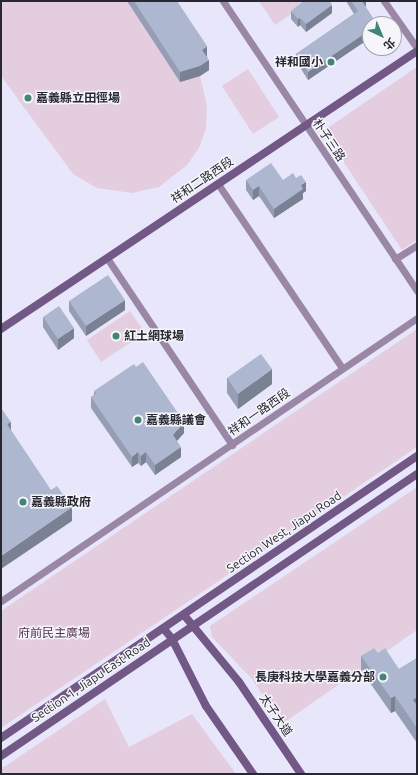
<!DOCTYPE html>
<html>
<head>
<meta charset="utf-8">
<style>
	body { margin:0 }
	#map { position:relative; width:418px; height:775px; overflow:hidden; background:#e7e6fb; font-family:Ubuntu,"Noto Sans TC",sans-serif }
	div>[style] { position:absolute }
	.green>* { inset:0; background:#e4cddf }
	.street>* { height:7px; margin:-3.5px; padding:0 3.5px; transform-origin:3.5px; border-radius:3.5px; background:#9987a5 }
	.secondary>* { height:8px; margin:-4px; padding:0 4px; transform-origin:4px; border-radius:4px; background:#725884 }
	.wall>* { inset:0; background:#959eb3 }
	.shaded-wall>* { inset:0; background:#798192 }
	.building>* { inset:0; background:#adb8d0 }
	.dots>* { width:11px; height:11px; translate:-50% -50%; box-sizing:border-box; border:2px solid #f5f5fa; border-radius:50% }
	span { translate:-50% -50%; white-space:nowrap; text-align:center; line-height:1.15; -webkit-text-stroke:3px #f5f5fa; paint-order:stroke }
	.poi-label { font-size:12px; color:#282832; font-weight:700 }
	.right { translate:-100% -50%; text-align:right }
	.left { translate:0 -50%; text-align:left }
	.street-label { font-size:12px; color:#282832 }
	.park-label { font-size:12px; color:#593052 }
	.frame { position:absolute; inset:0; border:2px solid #282832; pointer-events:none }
	.north { position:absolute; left:362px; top:16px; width:40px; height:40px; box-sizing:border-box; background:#f5f5fa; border:1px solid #a3a3aa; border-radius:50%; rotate:136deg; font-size:11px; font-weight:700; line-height:16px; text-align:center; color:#282832 }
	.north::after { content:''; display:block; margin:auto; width:14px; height:18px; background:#428577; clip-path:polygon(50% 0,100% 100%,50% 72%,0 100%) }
</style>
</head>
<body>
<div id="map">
	<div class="green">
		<i style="clip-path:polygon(1px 1px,170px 1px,207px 56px,202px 60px,209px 70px,200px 76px,207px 106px,206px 128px,199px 148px,187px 165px,159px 187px,132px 193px,97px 188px,73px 174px,1px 76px)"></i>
		<i style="clip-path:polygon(259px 1px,301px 1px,291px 14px,275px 25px)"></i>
		<i style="clip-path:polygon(417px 67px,417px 240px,402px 250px,323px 131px)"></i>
		<i style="clip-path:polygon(248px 69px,279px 117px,253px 134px,222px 86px)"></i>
		<i style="clip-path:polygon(130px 311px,145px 333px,101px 362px,87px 340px)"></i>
		<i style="clip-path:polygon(417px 329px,417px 447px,1px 728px,1px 611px)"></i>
		<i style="clip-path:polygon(417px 487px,417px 630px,282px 724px,252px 679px,212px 637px,210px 626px)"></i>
		<i style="clip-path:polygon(105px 699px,129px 747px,192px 714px,236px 774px,1px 774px,1px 769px)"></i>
	</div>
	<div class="street">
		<i style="left:223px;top:1px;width:349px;rotate:56.2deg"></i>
		<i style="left:384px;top:1px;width:57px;rotate:54.9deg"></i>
		<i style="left:218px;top:184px;width:222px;rotate:56deg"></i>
		<i style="left:107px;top:258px;width:225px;rotate:56.2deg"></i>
		<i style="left:395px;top:259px;width:26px;rotate:-32deg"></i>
		<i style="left:1px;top:601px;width:503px;rotate:-34.23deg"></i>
	</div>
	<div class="secondary">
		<i style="left:1px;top:329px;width:500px;rotate:-33.75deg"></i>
		<i style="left:184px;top:615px;width:87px;rotate:50.6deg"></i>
		<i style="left:239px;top:682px;width:111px;rotate:56deg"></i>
		<i style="left:164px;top:629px;width:13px;rotate:51deg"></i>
		<i style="left:172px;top:639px;width:75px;rotate:63.1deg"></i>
		<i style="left:206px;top:706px;width:83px;rotate:55.3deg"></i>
		<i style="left:1px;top:738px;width:503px;rotate:-34.13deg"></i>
		<i style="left:1px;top:756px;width:503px;rotate:-34.13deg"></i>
	</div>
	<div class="wall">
		<i style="clip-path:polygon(127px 1px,177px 1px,207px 56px,209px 70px,200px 76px,180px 82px)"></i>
		<i style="clip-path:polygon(346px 1px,366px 1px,365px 7px,370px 24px,370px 38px,308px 80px,296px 61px,296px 54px,354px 14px)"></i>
		<i style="clip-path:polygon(331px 3px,332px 13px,306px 32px,300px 25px,298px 27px,291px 19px,291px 11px)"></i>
		<i style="clip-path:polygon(246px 180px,283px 180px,306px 191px,303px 193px,303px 199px,274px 218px,259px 196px,253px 200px,246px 190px)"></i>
		<i style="clip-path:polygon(69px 301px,125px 310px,86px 336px,69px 311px)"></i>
		<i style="clip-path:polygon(43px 317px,74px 338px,58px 350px,43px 327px)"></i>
		<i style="clip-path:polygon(227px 378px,272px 384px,238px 409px,227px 393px)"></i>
		<i style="clip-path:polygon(94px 391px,184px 433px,177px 441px,181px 457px,155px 475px,146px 462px,141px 466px,138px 463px,132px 467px,91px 408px,91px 397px,94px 395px)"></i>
		<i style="clip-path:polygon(378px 653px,399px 669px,417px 658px,417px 743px,395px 711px,391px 713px,361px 670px,361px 656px)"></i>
	</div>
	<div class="shaded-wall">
		<i style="clip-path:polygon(362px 1px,366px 1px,366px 6px,362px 9px)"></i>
		<i style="clip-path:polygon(332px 5px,332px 13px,306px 32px,306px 24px)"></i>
		<i style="clip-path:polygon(300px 18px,300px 25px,298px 27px,298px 19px)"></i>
		<i style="clip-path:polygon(370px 30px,370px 38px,308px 80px,308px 72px)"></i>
		<i style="clip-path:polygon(207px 46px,207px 56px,202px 60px,202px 50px)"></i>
		<i style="clip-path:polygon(209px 60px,209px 70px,200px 76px,180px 82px,180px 72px)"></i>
		<i style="clip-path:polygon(306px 182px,306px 191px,303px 193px,303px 199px,274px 218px,274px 209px,301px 185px)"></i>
		<i style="clip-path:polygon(259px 186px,259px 196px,253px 200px,253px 190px)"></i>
		<i style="clip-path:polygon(125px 300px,125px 310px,86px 336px,86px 326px)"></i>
		<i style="clip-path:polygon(74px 328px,74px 338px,58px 350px,58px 339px)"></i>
		<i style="clip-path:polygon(272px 369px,272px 384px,238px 409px,238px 394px)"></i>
		<i style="clip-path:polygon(11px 422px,11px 435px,7px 424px)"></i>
		<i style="clip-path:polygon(184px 422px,184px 433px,173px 445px,173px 435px)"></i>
		<i style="clip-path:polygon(181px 447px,181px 457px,155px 475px,155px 465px)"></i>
		<i style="clip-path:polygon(138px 452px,138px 463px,132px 467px,132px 457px)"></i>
		<i style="clip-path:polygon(146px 452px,146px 462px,141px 466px,141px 456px)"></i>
		<i style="clip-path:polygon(72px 507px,72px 521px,1px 569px,1px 556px)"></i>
		<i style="clip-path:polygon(395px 696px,395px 711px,391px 713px,391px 698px)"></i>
		<i style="clip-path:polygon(417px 697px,417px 712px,413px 700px)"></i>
	</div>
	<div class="building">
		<i style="clip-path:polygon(134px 1px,177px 1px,207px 46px,202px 50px,209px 60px,200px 66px,180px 72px)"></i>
		<i style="clip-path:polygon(303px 1px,330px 1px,332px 5px,306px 24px,300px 18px,298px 19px,291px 11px)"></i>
		<i style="clip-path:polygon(351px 1px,362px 1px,377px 24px,370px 24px,370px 30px,308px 72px,296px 54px,358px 11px)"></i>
		<i style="clip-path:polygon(271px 163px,283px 180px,293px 173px,296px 178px,301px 175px,306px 182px,301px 185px,303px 189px,274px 209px,259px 186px,253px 190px,246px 180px)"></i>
		<i style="clip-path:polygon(108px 275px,125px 300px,86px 326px,69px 301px)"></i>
		<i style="clip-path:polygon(59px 306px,74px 328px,58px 339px,43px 317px)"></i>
		<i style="clip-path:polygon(261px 354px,272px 369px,238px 394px,227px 378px)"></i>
		<i style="clip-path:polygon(143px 362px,184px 422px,173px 435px,181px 447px,155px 465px,146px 452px,141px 456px,138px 452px,132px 457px,91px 397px,96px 394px,94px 391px,134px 364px,136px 367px)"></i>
		<i style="clip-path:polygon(1px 408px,11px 422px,7px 424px,51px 490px,57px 486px,72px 507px,1px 556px)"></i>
		<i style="clip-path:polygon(374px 648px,378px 653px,385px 648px,399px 669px,417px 658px,417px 697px,413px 700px,417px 705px,417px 728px,395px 696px,391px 698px,361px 656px)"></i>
	</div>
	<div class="dots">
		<i style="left:331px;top:62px;background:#428577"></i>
		<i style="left:28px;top:98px;background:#428577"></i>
		<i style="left:116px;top:336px;background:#428577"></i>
		<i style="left:138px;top:420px;background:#428577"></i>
		<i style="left:23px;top:502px;background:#428577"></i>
		<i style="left:383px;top:677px;background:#428577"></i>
	</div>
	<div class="poi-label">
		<span class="right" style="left:323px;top:62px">祥和國小</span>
		<span class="left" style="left:36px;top:98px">嘉義縣立田徑場</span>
		<span class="left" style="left:124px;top:336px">紅土網球場</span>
		<span class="left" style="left:146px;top:420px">嘉義縣議會</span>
		<span class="left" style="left:31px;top:502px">嘉義縣政府</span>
		<span class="right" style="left:375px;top:677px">長庚科技大學嘉義分部</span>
	</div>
	<div class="street-label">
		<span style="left:329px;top:140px;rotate:56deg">朴子三路</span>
		<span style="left:202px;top:180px;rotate:-34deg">祥和二路西段</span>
		<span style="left:259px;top:412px;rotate:-35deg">祥和一路西段</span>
		<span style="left:284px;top:532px;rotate:-34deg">Section West, Jiapu Road</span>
		<span style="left:91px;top:680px;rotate:-34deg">Section 1, Jiapu East Road</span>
		<span style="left:276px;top:715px;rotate:56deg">太子大道</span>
	</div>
	<div class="park-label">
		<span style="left:54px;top:633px">府前民主廣場</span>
	</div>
	<div class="frame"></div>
	<div class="north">北</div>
</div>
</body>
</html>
